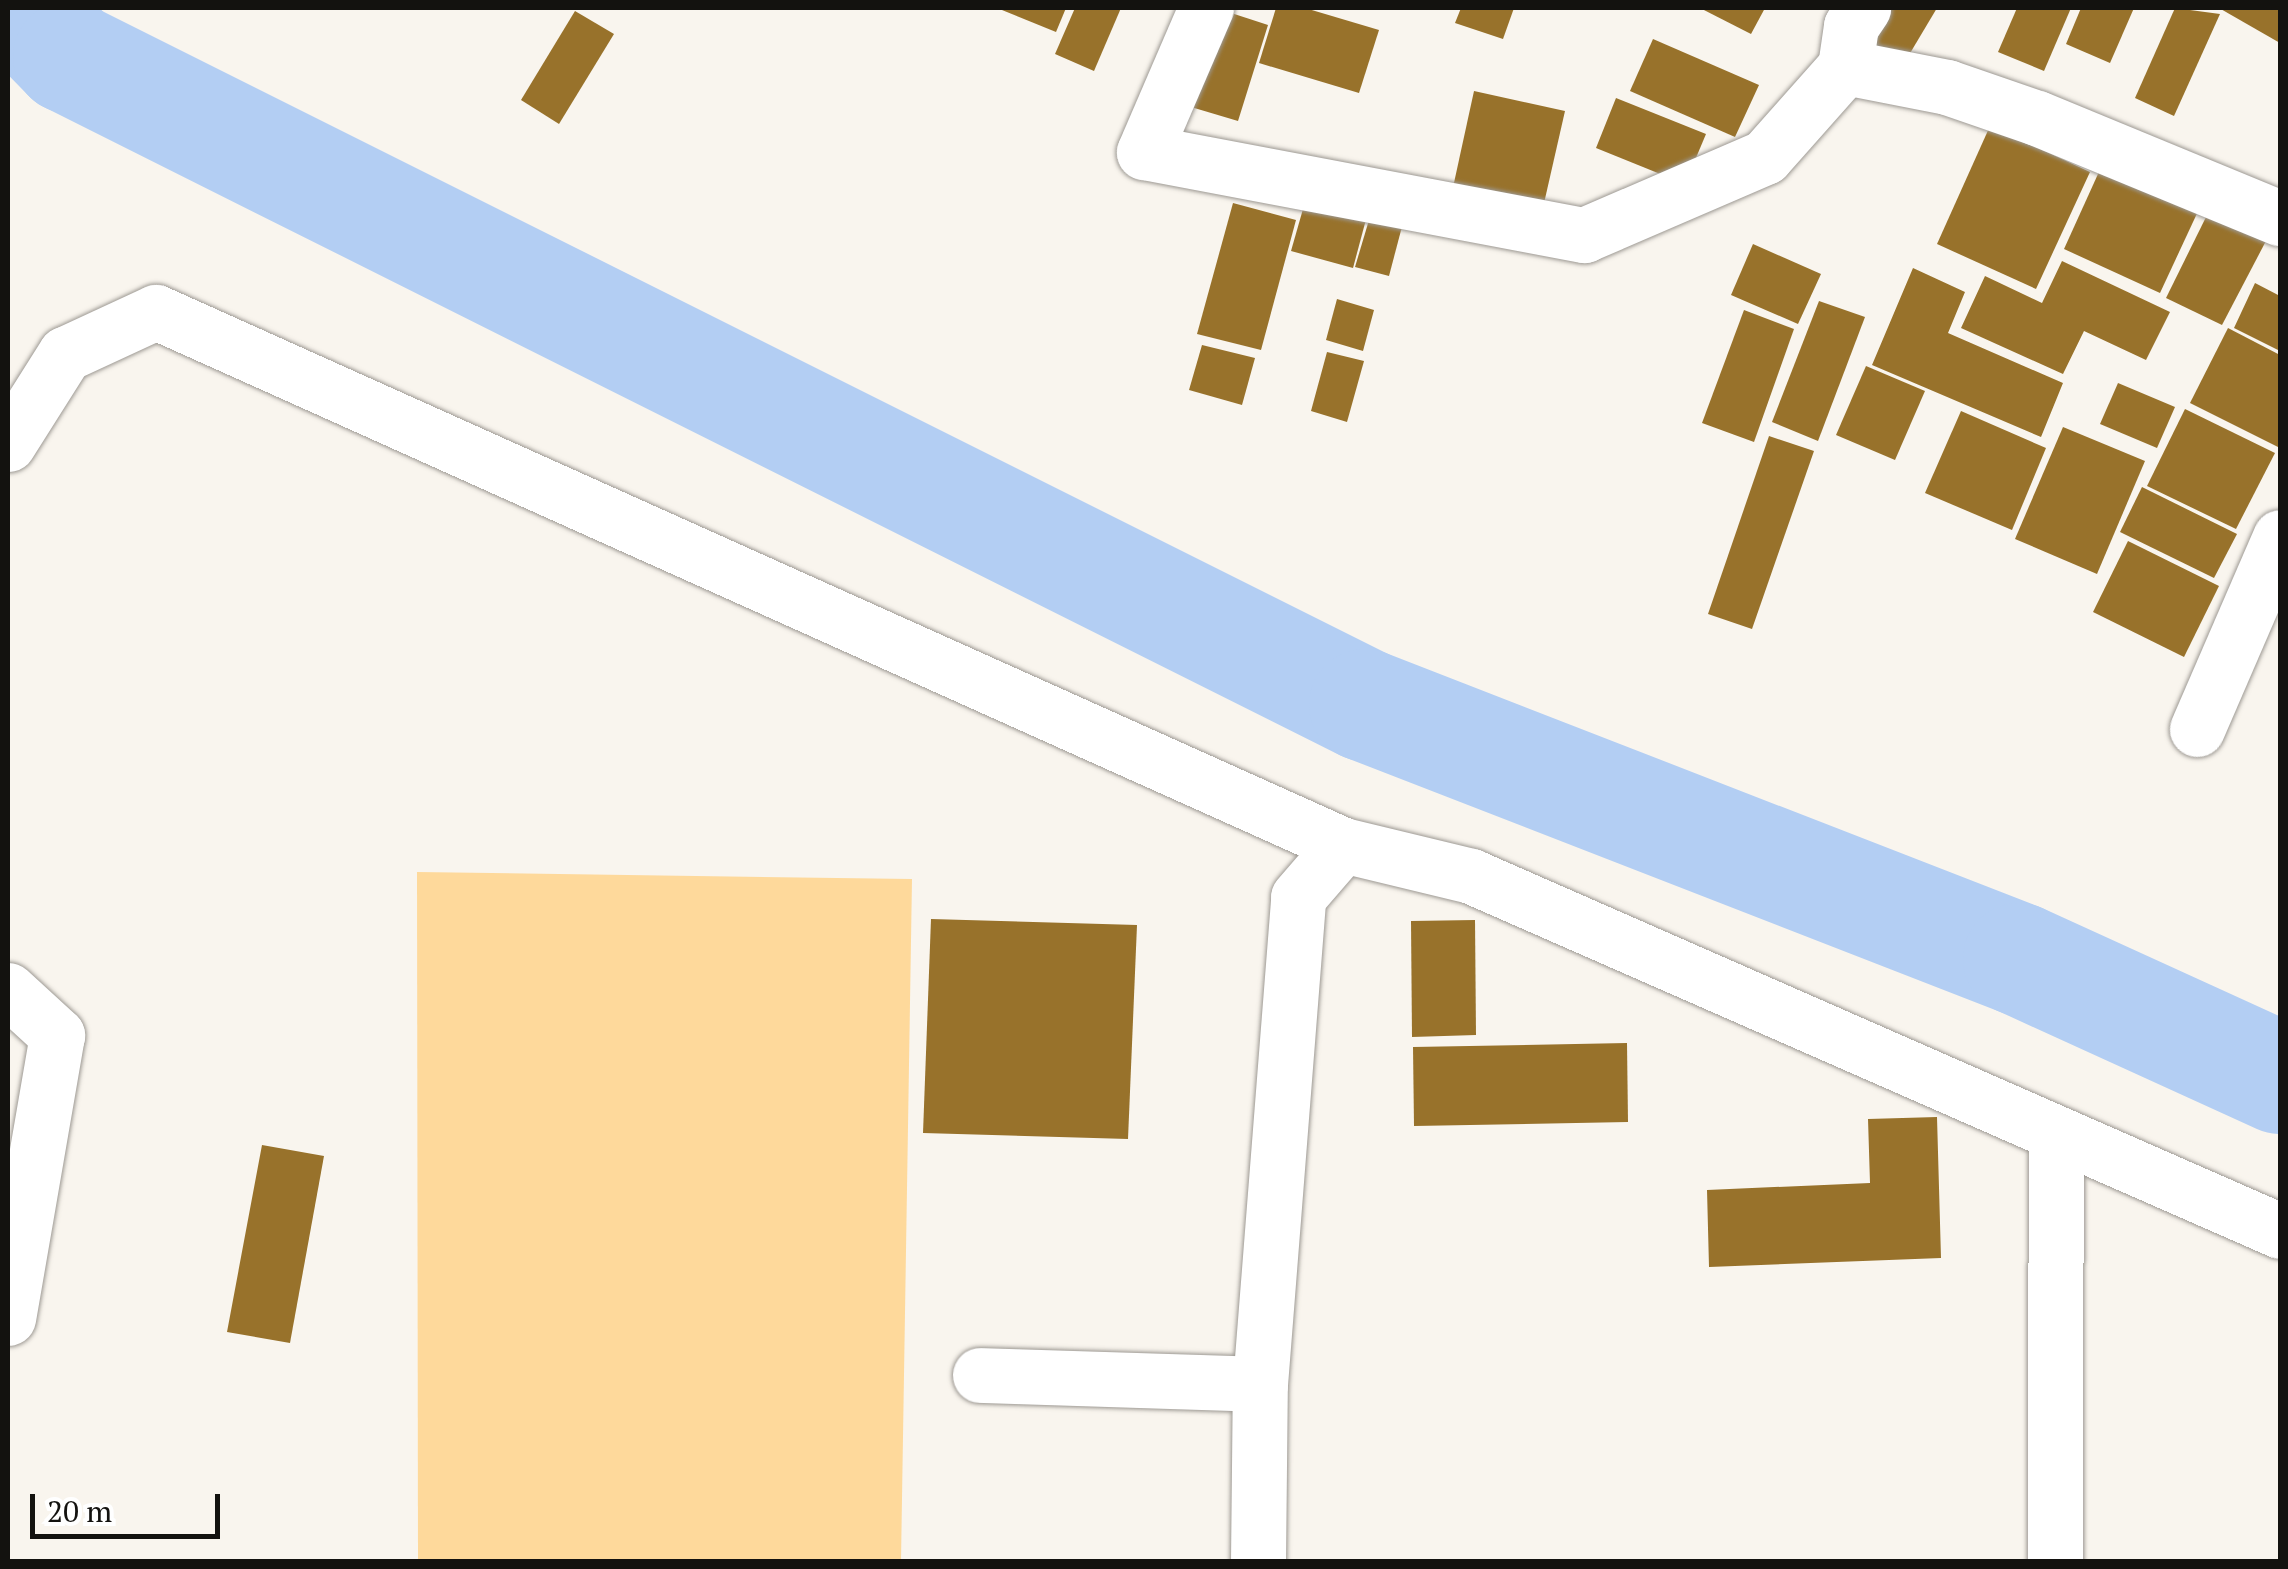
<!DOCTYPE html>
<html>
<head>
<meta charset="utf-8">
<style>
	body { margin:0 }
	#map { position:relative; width:2288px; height:1569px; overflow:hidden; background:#f9f5ee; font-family:"PT Serif",serif }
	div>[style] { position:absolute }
	.green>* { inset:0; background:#fed99b }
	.river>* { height:112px; margin:-56px; padding:0 56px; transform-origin:56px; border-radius:56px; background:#b3cef3 }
	.building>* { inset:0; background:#98722b }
	.roads { filter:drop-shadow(0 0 2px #9d9993) drop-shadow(0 0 2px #9d9993) }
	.street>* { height:55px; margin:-27.5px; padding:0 27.5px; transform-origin:27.5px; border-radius:27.5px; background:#fff }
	span { translate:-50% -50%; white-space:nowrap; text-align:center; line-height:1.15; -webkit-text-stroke:9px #fff; paint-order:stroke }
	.frame { position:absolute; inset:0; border:10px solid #13120f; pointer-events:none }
	.scale { position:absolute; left:30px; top:1494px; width:190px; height:45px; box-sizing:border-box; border:5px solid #13120f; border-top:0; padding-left:12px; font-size:30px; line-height:35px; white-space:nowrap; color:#13120f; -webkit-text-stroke:8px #fff; paint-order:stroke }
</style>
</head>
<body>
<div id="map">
	<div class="green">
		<i style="clip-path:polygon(417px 872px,912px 879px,901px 1561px,418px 1561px)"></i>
	</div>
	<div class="river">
		<i style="left:21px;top:8px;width:69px;rotate:45.6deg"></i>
		<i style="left:69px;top:57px;width:1449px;rotate:26.57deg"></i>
		<i style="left:1365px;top:705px;width:702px;rotate:21.23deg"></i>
		<i style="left:2019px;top:959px;width:287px;rotate:24.5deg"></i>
	</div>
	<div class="building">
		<i style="clip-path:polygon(997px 8px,1066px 8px,1056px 32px)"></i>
		<i style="clip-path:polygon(1075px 8px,1121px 8px,1094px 71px,1055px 54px)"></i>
		<i style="clip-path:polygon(1276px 8px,1305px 8px,1379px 30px,1359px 93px,1259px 63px)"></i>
		<i style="clip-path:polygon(1461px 8px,1514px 8px,1503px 39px,1455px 23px)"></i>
		<i style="clip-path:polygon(1700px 8px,1765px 8px,1751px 34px)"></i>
		<i style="clip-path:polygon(1884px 8px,1937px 8px,1903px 65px,1864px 42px)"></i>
		<i style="clip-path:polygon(2017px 8px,2071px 8px,2044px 71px,1998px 52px)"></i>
		<i style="clip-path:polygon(2081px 8px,2134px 8px,2110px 63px,2066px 44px)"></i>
		<i style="clip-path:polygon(2175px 8px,2220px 14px,2174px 116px,2135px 98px)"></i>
		<i style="clip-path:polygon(2219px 8px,2280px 8px,2280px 43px)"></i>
		<i style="clip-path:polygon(1222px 10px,1268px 25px,1238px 121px,1191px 107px)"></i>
		<i style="clip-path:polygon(575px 11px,614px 34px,559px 124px,521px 100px)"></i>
		<i style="clip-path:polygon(1653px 39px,1759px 85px,1735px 137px,1630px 91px)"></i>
		<i style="clip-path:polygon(1474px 91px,1565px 111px,1542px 212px,1452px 192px)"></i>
		<i style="clip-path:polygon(1616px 98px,1706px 134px,1685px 184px,1596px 148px)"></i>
		<i style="clip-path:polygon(1990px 126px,2090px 172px,2036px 289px,1937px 244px)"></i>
		<i style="clip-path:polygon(2103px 163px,2200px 207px,2160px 293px,2064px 249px)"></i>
		<i style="clip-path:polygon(1307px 195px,1368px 212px,1353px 268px,1291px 251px)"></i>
		<i style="clip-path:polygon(1233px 203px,1296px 220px,1261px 350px,1197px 334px)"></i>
		<i style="clip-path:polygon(2210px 209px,2267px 239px,2222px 325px,2166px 298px)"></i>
		<i style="clip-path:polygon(1372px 210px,1404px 219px,1389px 276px,1355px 267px)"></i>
		<i style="clip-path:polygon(1753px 244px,1821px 274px,1798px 324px,1731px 295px)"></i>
		<i style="clip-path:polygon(2062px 261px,2170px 312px,2146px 360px,2084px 331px,2063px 374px,1961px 328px,1985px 276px,2042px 303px)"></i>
		<i style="clip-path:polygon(1913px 268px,1965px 292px,1948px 333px,2063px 383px,2041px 437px,1872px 365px)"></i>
		<i style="clip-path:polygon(2255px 283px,2280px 296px,2280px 351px,2234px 328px)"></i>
		<i style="clip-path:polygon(1337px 299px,1374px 310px,1363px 351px,1326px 340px)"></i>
		<i style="clip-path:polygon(1819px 301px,1865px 317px,1818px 441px,1772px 422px)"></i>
		<i style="clip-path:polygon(1744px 310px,1794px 329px,1754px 442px,1702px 423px)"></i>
		<i style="clip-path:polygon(2228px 328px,2280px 355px,2280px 448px,2190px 403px)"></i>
		<i style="clip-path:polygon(1202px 345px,1255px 358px,1242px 405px,1189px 390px)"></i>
		<i style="clip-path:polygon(1327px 352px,1364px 361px,1347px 422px,1311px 411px)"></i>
		<i style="clip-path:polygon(1866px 366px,1925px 391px,1895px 460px,1836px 435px)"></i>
		<i style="clip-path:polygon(2118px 383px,2175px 407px,2157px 448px,2100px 424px)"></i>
		<i style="clip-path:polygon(2185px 409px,2275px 453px,2236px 529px,2147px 486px)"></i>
		<i style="clip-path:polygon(1961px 411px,2046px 448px,2012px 530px,1925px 493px)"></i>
		<i style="clip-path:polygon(2063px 427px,2145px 461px,2097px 574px,2015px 539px)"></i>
		<i style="clip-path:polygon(1769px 436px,1814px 451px,1752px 629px,1708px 614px)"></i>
		<i style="clip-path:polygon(2142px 487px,2237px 534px,2214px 578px,2120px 532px)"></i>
		<i style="clip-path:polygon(2128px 541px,2219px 586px,2184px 657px,2093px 612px)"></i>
		<i style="clip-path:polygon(931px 919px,1137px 925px,1128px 1139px,923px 1133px)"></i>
		<i style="clip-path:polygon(1475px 920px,1476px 1035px,1412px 1037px,1411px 921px)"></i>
		<i style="clip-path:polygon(1627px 1043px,1628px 1122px,1414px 1126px,1413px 1047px)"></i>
		<i style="clip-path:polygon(1937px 1117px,1941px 1258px,1709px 1267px,1707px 1190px,1870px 1183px,1868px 1119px)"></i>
		<i style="clip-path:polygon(262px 1145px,324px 1156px,290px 1343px,227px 1332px)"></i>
	</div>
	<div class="roads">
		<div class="street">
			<i style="left:1206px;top:8px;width:157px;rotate:113.3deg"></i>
			<i style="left:1144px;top:152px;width:448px;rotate:10.7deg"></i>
			<i style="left:1584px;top:235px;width:197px;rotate:-23.3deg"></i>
			<i style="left:1765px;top:157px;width:120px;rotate:-48.4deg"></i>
			<i style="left:1845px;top:67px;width:104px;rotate:11.1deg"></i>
			<i style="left:1947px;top:87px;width:95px;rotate:19deg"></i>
			<i style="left:2037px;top:118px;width:263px;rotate:22.4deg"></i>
			<i style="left:1845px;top:67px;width:41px;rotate:-81.7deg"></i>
			<i style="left:1851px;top:26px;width:22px;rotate:-56deg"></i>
			<i style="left:8px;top:444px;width:107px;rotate:-57.7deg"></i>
			<i style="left:65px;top:354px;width:100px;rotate:-24.8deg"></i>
			<i style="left:156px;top:312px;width:1301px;rotate:24.18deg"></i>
			<i style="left:2197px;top:729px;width:209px;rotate:-66.6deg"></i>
			<i style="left:8px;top:990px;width:67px;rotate:42.6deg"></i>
			<i style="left:57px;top:1035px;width:287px;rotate:99.8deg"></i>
			<i style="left:980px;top:1375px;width:280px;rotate:1.8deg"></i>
			<i style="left:1258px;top:1562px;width:178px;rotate:-89.4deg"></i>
			<i style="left:1260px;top:1384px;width:488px;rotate:-85.5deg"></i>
			<i style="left:1298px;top:897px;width:69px;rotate:-49.1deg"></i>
			<i style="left:1343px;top:845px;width:132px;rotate:13.6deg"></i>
			<i style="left:1471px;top:876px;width:883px;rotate:23.69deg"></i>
			<i style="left:2055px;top:1562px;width:425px;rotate:-89.9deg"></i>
		</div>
	</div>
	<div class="frame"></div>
	<div class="scale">20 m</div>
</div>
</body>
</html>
